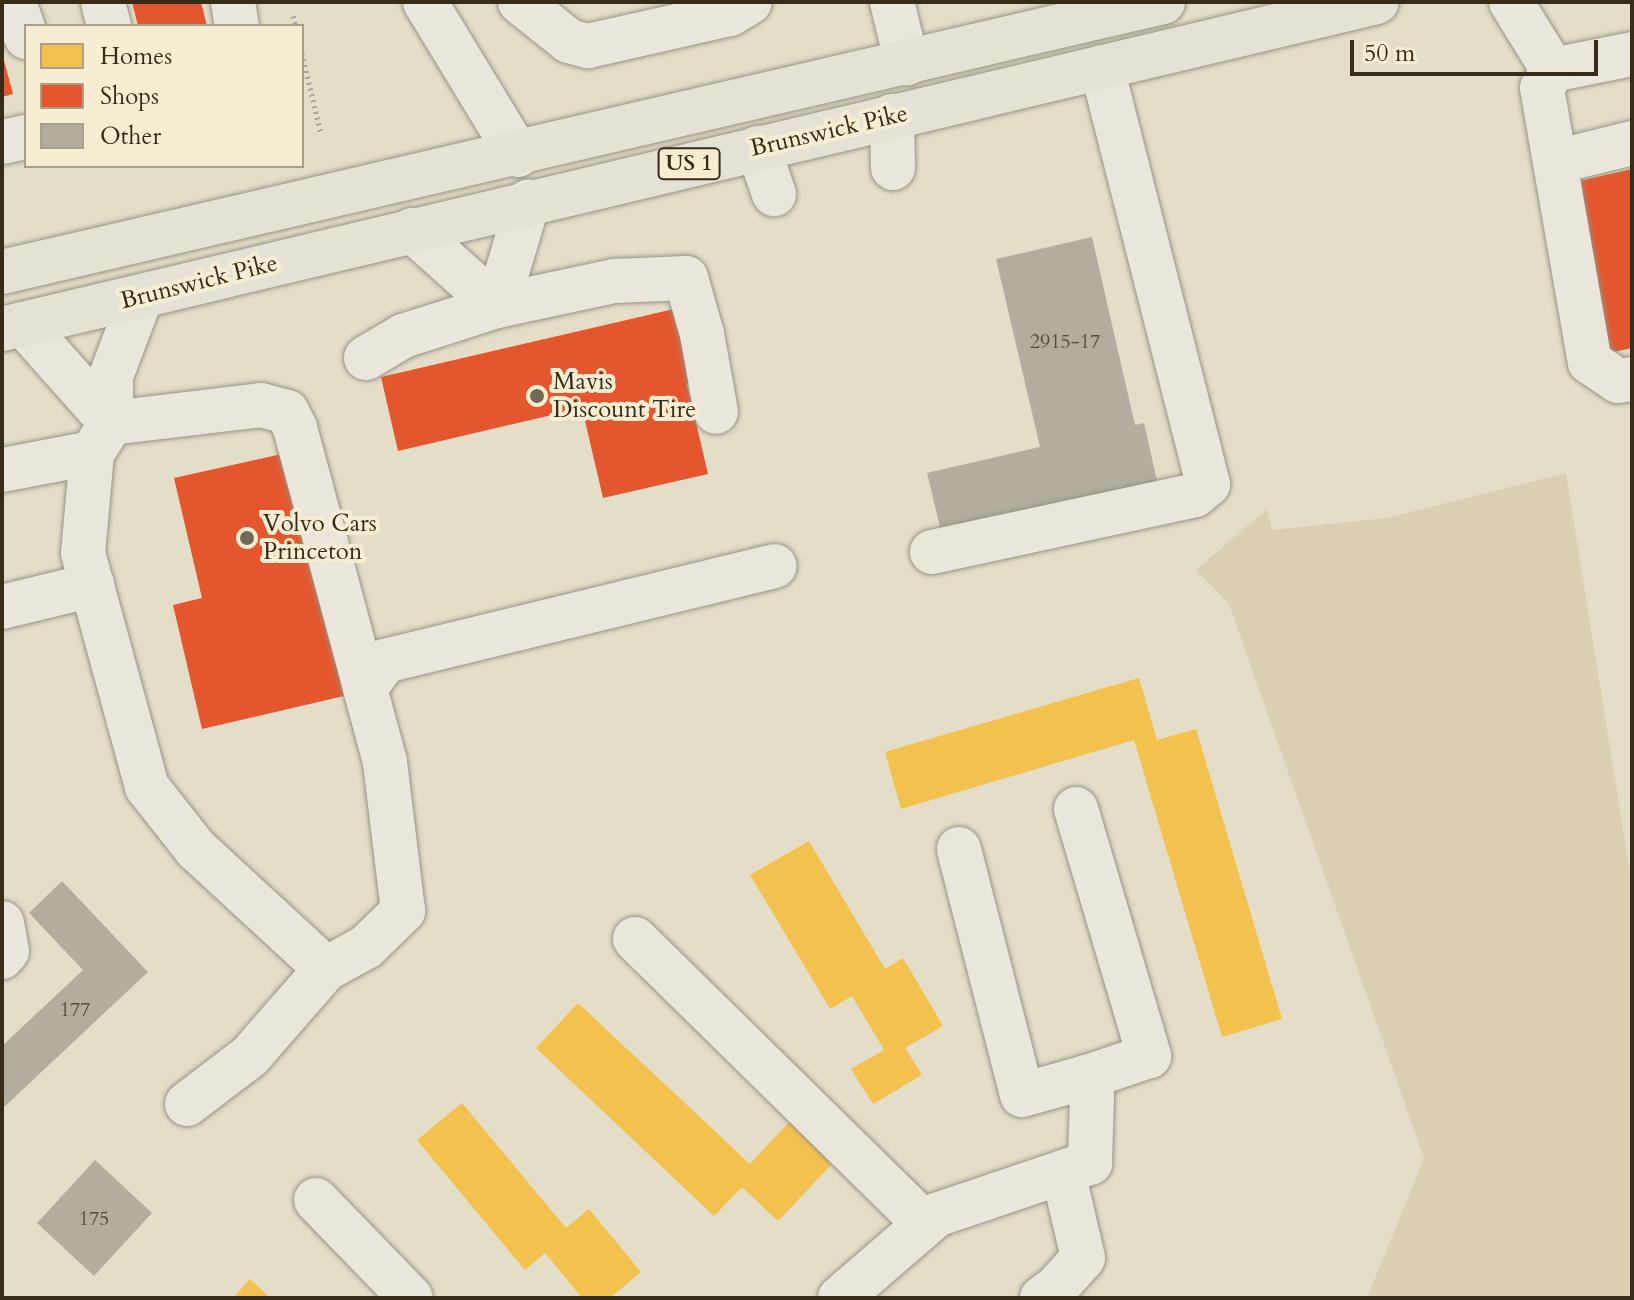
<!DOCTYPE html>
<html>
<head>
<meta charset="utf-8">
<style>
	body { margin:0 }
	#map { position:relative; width:1634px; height:1300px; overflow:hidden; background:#e4ddc8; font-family:Cardo,serif }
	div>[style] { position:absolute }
	.green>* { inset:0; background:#dacfb2 }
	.homes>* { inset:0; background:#f2c14e }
	.shops>* { inset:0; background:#e4572e }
	.building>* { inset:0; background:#b2ad9e }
	.path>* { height:5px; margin-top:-2.5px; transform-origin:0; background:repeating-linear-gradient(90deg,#a9a59c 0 2px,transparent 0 6px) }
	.roads { filter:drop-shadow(0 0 2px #989385) drop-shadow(0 0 2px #989385) }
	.minor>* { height:44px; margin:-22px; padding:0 22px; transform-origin:22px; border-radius:22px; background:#eae6db }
	.highway>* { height:44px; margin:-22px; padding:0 22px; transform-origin:22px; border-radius:22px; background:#e6e1d5 }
	.dots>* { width:22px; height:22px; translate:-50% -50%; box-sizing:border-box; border:4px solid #f6edd3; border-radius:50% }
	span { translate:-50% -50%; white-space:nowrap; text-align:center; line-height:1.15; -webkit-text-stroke:8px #f6edd3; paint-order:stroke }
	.number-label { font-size:20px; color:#564c3b }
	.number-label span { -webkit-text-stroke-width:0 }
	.shield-label span { padding:2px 6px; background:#f6edd3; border:2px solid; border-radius:6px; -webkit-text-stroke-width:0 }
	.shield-label { font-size:22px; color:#372b1a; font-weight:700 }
	.street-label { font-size:24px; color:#372b1a }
	.poi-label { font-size:24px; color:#372b1a }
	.left { translate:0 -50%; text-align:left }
	.frame { position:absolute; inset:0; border:4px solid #372b1a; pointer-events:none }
	.legend { position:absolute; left:24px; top:24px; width:280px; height:144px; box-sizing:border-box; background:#f6edd3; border:2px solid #aa9f89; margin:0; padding:10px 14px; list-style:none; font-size:24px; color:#372b1a }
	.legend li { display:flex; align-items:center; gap:16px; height:40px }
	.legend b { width:40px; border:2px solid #aa9f89 }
	.scale { position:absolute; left:1350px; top:40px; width:248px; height:36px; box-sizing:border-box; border:4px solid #372b1a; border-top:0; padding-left:10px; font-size:24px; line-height:28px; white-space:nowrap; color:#372b1a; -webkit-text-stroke:6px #f6edd3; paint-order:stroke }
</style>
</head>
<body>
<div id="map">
	<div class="green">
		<i style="clip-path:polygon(1566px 473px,1632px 885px,1632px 1298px,1367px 1298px,1424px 1158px,1229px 604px,1196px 570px,1267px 509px,1272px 530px,1386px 518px)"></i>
	</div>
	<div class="homes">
		<i style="clip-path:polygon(1139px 678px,1157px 740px,1196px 729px,1282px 1019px,1222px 1037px,1134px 740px,901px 809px,885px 752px)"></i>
		<i style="clip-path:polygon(809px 841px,885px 969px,903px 958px,943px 1026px,905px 1048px,922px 1075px,873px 1104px,851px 1069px,884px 1050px,852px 996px,830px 1009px,750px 875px)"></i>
		<i style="clip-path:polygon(578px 1003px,750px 1164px,790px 1121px,834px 1162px,778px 1221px,742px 1187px,714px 1216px,536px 1048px)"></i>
		<i style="clip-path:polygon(462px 1103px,566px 1228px,589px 1209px,641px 1272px,610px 1298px,582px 1298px,545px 1253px,525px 1270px,417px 1140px)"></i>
		<i style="clip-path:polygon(250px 1279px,270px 1298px,233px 1298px)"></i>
	</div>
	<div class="shops">
		<i style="clip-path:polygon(132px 2px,201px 2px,207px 26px,138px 26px)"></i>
		<i style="clip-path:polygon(2px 53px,13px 94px,2px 97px)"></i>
		<i style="clip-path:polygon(1632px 169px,1632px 348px,1605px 354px,1565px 184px)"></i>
		<i style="clip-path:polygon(674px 309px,692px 383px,687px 384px,708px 474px,603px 498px,582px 408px,398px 451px,381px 377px)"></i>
		<i style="clip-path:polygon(286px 453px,344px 696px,202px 729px,173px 605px,202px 598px,174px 478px)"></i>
	</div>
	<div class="building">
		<i style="clip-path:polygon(1092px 237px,1135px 425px,1144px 423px,1157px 481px,941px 531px,927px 473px,1040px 447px,996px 259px)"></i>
		<i style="clip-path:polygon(62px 881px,148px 972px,2px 1109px,2px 1046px,83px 970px,29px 913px)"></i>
		<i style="clip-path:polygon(95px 1160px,152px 1213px,94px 1276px,37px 1223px)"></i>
	</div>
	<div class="path">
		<i style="left:293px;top:16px;width:10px;rotate:73deg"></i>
		<i style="left:302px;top:53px;width:83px;rotate:76.8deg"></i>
	</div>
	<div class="roads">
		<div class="minor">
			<i style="left:14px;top:2px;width:37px;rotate:71deg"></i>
			<i style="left:103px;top:2px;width:25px;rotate:76deg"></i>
			<i style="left:233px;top:2px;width:24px;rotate:81deg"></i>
			<i style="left:425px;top:2px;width:179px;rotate:58.7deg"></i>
			<i style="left:520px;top:2px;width:63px;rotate:38.5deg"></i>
			<i style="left:569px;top:41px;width:20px;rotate:15deg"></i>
			<i style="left:588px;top:46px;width:146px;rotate:-12.7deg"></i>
			<i style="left:730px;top:14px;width:23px;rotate:-31deg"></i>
			<i style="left:892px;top:2px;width:63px;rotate:76.2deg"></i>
			<i style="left:1511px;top:2px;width:80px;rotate:58.3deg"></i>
			<i style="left:1632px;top:54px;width:81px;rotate:168.6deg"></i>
			<i style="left:1553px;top:70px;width:21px;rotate:121deg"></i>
			<i style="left:1542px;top:88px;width:278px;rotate:80.1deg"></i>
			<i style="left:1590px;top:362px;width:34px;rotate:34deg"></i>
			<i style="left:1618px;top:381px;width:14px;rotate:-8deg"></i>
			<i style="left:892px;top:116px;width:52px;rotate:88.9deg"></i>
			<i style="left:2px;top:142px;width:25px;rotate:-12deg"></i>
			<i style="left:758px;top:148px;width:49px;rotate:70.8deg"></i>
			<i style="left:1555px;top:162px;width:79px;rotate:-13.9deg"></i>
			<i style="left:412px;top:230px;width:114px;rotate:41.8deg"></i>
			<i style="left:141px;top:297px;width:85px;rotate:110.8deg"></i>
			<i style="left:111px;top:376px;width:47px;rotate:90deg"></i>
			<i style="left:111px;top:423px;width:36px;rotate:122deg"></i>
			<i style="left:92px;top:453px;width:100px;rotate:95.1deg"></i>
			<i style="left:83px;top:553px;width:243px;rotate:74.7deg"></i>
			<i style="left:147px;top:787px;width:79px;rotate:51.7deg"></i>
			<i style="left:196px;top:849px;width:177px;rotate:42.7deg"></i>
			<i style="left:326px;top:969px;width:46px;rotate:-28.8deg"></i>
			<i style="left:366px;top:947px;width:52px;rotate:-44.2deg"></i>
			<i style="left:403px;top:911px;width:150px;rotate:-96.9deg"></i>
			<i style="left:385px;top:762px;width:77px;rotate:-105.1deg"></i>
			<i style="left:365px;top:688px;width:34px;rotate:-53deg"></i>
			<i style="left:385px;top:661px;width:401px;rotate:-13.7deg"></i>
			<i style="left:497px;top:306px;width:109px;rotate:-73.4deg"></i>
			<i style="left:23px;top:324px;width:132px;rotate:48.4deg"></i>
			<i style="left:366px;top:358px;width:43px;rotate:-30.7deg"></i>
			<i style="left:403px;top:336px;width:99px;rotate:-17.7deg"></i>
			<i style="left:497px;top:306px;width:121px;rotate:-12deg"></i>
			<i style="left:615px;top:281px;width:71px;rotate:-2.4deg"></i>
			<i style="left:686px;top:278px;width:58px;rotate:74.1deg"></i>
			<i style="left:702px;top:334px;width:79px;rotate:79.8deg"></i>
			<i style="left:111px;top:423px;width:151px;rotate:-6.8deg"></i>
			<i style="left:261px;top:405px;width:27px;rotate:15deg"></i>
			<i style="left:287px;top:412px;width:18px;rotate:63deg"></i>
			<i style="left:295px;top:428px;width:269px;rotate:74.9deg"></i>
			<i style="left:2px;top:470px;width:92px;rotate:-10.7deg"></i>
			<i style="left:932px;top:552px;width:269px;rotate:-12.2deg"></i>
			<i style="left:1195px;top:495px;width:17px;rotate:-40deg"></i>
			<i style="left:1208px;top:484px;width:430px;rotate:-104.3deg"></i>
			<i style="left:2px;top:607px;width:93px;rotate:-13.7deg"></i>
			<i style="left:1076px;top:809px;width:258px;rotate:73.5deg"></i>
			<i style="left:1149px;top:1056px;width:65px;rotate:161.3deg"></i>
			<i style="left:2px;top:923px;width:28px;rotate:80deg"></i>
			<i style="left:7px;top:951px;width:8px;rotate:130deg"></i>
			<i style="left:635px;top:939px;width:407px;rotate:44.5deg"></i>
			<i style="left:187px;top:1104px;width:79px;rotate:-37.3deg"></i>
			<i style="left:250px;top:1056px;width:116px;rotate:-48.9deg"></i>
			<i style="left:316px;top:1200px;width:136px;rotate:45.9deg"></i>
			<i style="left:840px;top:1298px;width:127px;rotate:-40.8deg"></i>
			<i style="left:936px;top:1215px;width:163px;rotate:-18.7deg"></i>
			<i style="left:1090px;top:1163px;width:68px;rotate:-88.3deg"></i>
			<i style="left:1092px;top:1095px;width:19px;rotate:-106deg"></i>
			<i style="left:1087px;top:1077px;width:67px;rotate:164.5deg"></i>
			<i style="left:1022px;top:1095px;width:254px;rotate:-104.4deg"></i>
			<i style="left:1042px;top:1298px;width:17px;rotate:-36deg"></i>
			<i style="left:1056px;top:1288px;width:40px;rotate:-48deg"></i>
			<i style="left:1083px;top:1258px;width:88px;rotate:-103.1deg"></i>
		</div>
		<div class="highway">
			<i style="left:2px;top:272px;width:1192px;rotate:-13.09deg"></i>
			<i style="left:2px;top:329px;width:1413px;rotate:-13.38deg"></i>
		</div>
	</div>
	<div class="dots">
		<i style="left:537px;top:396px;background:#746957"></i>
		<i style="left:247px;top:538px;background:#746957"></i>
	</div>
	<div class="number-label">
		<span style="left:1065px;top:341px">2915-17</span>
		<span style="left:75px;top:1009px">177</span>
		<span style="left:94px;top:1218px">175</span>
	</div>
	<div class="shield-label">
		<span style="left:689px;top:164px">US 1</span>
	</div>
	<div class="street-label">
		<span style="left:829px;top:131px;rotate:-13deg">Brunswick Pike</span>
		<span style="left:199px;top:282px;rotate:-14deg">Brunswick Pike</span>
	</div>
	<div class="poi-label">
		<span class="left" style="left:553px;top:396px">Mavis<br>Discount Tire</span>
		<span class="left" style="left:263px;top:538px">Volvo Cars<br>Princeton</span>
	</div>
	<div class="frame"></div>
	<ul class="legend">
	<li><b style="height:22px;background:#f2c14e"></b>Homes</li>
	<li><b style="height:22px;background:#e4572e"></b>Shops</li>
	<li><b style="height:22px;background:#b2ad9e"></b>Other</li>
	</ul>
	<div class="scale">50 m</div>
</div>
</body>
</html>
